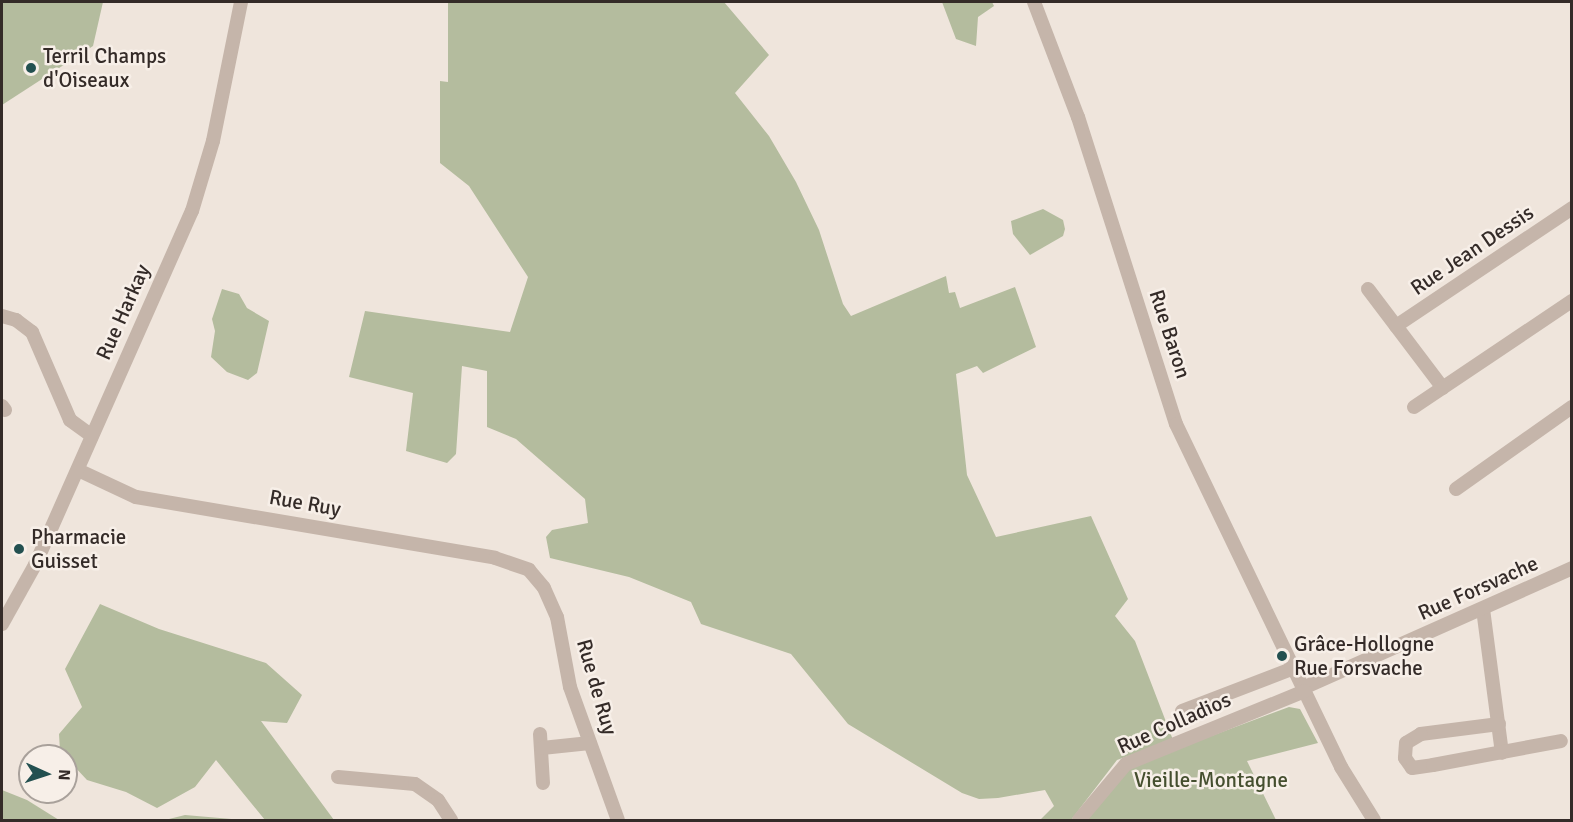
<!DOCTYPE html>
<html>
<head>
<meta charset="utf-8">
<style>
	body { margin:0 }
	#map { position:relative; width:1573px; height:822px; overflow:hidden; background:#efe5dc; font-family:Signika,sans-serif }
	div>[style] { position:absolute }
	.green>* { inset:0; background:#b4bc9e }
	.minor>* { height:14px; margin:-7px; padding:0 7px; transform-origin:7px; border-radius:7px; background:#c5b5aa }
	.dots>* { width:16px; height:16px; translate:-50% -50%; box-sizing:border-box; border:3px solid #f7efe8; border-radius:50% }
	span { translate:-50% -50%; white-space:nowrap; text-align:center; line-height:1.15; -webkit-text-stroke:5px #f7efe8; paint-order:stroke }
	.poi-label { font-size:21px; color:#342b28 }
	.left { translate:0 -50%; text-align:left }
	.street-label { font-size:21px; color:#342b28 }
	.park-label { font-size:21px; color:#454f2f }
	.frame { position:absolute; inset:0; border:3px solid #342b28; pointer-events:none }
	.north { position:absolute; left:18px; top:744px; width:60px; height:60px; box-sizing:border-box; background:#f7efe8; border:2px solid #a9a19b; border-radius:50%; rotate:93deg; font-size:16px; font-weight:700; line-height:24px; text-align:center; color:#342b28 }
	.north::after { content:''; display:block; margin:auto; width:21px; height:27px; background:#235050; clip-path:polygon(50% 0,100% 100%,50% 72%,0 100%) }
</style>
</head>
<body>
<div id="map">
	<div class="green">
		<i style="clip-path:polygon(2px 2px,103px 2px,93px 46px,2px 105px)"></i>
		<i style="clip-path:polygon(448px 2px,724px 2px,769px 55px,735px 93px,769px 136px,796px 182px,819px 230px,843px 304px,851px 316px,946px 276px,949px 293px,955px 292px,960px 308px,1015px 287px,1036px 347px,983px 373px,977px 366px,956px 374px,967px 475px,996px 537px,1091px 516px,1128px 599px,1115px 616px,1135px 641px,1173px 740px,1117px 760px,1071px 820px,1040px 820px,1054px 806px,1045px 790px,998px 798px,979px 799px,962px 793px,848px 724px,791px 654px,701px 624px,691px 602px,629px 577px,550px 558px,546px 537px,552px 530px,588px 523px,585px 499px,516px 439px,487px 427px,487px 371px,462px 366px,456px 454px,447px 463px,406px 451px,413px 393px,349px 377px,365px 311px,510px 332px,528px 277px,469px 186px,440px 163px,440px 81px,448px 82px)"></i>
		<i style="clip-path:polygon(942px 2px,992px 2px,994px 6px,978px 17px,976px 46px,956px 39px)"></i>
		<i style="clip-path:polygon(1043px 209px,1063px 220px,1065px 229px,1063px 236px,1030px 255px,1013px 234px,1011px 221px)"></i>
		<i style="clip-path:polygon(222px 289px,239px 294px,247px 308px,269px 321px,257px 373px,248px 380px,227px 372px,211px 357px,215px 331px,212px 319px)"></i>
		<i style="clip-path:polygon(100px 604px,159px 629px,266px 663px,302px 695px,287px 723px,261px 721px,334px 820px,265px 820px,216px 760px,195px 787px,157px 808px,126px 792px,87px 780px,60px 751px,59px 734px,82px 707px,65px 669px)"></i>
		<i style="clip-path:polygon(1289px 707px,1300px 709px,1318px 743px,1247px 761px,1276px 820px,1087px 820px,1116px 778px,1139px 763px)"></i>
		<i style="clip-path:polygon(2px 790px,27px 800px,59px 820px,2px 820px)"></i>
		<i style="clip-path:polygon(185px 815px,243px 820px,245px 820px,165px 820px)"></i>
	</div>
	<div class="minor">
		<i style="left:1034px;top:2px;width:123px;rotate:69.1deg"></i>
		<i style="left:1078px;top:117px;width:322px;rotate:72.3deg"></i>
		<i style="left:1176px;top:424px;width:381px;rotate:64.3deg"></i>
		<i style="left:1341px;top:767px;width:62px;rotate:58.1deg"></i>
		<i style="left:1368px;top:289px;width:124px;rotate:52.9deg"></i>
		<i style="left:2px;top:316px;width:15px;rotate:16deg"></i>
		<i style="left:16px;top:320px;width:20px;rotate:37deg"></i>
		<i style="left:32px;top:332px;width:96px;rotate:66.6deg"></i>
		<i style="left:70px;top:420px;width:27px;rotate:36deg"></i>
		<i style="left:1396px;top:326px;width:212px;rotate:-33.8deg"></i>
		<i style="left:2px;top:406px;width:5px;rotate:53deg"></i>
		<i style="left:1414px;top:407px;width:190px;rotate:-33.9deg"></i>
		<i style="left:78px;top:470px;width:64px;rotate:25deg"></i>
		<i style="left:136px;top:497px;width:364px;rotate:9.6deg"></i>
		<i style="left:495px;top:558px;width:36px;rotate:19deg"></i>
		<i style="left:529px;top:570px;width:23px;rotate:50deg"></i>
		<i style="left:544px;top:588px;width:32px;rotate:66deg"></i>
		<i style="left:557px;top:617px;width:71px;rotate:79.5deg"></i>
		<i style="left:570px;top:687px;width:141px;rotate:70.2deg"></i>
		<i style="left:1456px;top:489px;width:142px;rotate:-35.3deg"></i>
		<i style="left:1483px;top:609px;width:145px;rotate:82.5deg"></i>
		<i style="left:2px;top:624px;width:68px;rotate:-60.8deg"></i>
		<i style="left:35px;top:565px;width:387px;rotate:-66.1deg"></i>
		<i style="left:192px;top:211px;width:73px;rotate:-73.3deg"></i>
		<i style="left:213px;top:141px;width:142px;rotate:-78.6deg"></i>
		<i style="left:1303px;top:688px;width:295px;rotate:-24deg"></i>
		<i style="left:1182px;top:711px;width:120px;rotate:-21deg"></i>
		<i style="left:1499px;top:724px;width:79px;rotate:172.7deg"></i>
		<i style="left:1421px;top:734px;width:17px;rotate:149deg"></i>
		<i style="left:1406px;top:743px;width:15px;rotate:94deg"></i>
		<i style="left:1405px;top:758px;width:12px;rotate:55deg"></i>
		<i style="left:1412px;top:768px;width:21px;rotate:-8deg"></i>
		<i style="left:1433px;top:765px;width:130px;rotate:-10.6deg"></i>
		<i style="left:540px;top:734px;width:49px;rotate:86.5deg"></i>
		<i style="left:542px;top:748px;width:48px;rotate:-5.9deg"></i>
		<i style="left:338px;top:777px;width:77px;rotate:5.2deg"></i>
		<i style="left:415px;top:784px;width:28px;rotate:35deg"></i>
		<i style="left:438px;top:800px;width:24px;rotate:57deg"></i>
		<i style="left:1079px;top:820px;width:73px;rotate:-50deg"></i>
		<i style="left:1126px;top:764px;width:193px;rotate:-22.2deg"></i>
	</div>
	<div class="dots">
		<i style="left:31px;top:68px;background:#235050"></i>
		<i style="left:19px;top:549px;background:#235050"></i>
		<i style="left:1282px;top:656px;background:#235050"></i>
	</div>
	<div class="poi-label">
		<span class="left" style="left:43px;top:68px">Terril Champs<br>d'Oiseaux</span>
		<span class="left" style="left:31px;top:549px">Pharmacie<br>Guisset</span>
		<span class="left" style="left:1294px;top:656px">Grâce-Hollogne<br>Rue Forsvache</span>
	</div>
	<div class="street-label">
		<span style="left:1472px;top:250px;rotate:-34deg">Rue Jean Dessis</span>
		<span style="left:123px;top:312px;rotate:-66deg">Rue Harkay</span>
		<span style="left:1170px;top:334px;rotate:72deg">Rue Baron</span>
		<span style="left:305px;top:503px;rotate:10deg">Rue Ruy</span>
		<span style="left:1478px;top:588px;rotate:-24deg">Rue Forsvache</span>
		<span style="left:597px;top:687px;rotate:74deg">Rue de Ruy</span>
		<span style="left:1174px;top:723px;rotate:-24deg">Rue Colladios</span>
	</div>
	<div class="park-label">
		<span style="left:1211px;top:780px">Vieille-Montagne</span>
	</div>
	<div class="frame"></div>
	<div class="north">N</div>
</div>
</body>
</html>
